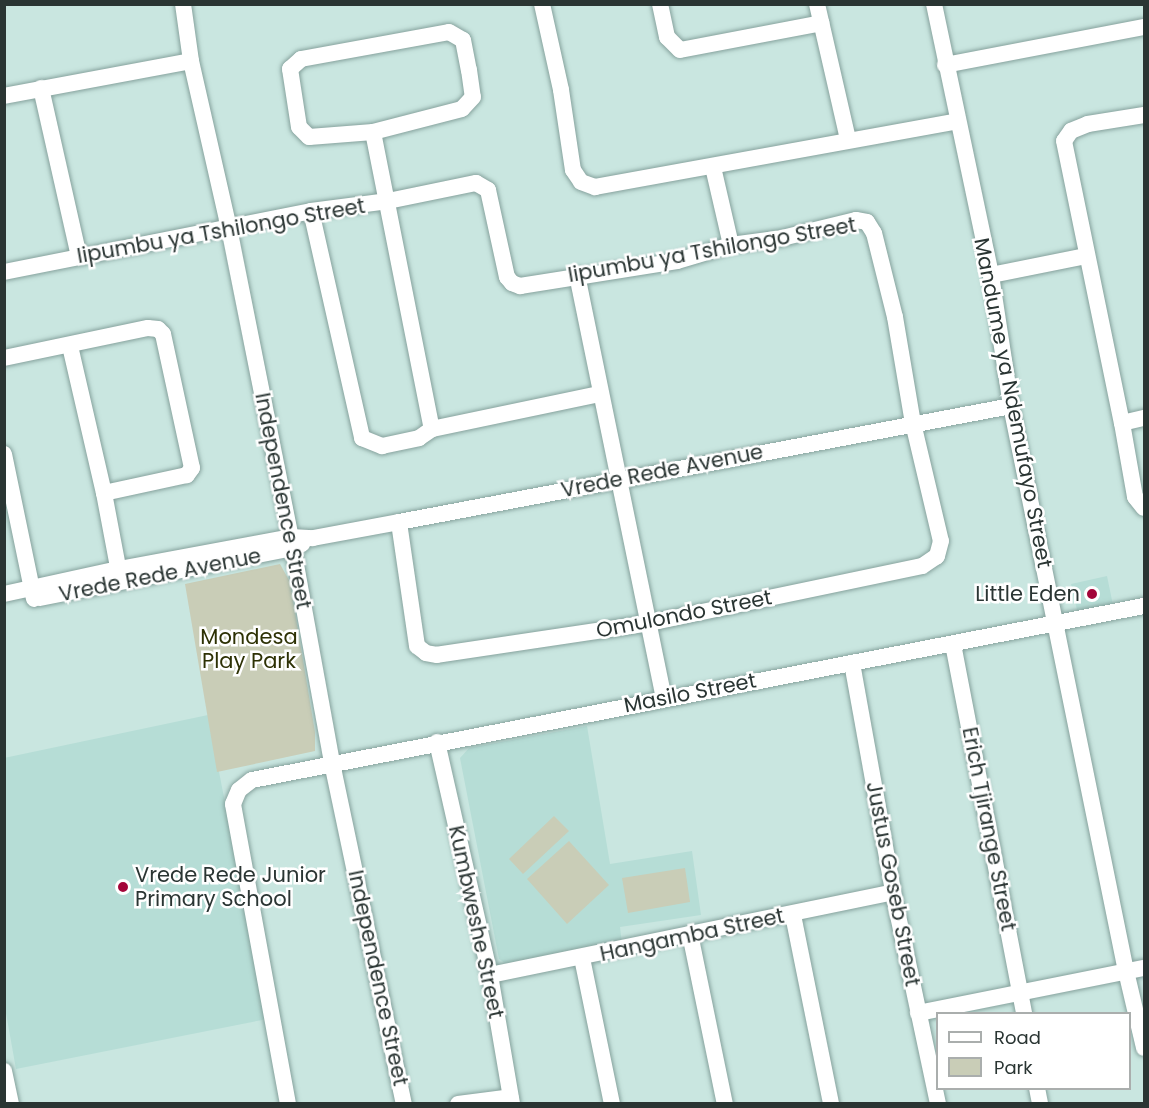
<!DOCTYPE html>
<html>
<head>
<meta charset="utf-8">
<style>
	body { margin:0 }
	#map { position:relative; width:1149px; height:1108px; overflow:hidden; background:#c9e6e0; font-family:Poppins,sans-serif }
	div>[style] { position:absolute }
	.built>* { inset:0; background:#b6ddd6 }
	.green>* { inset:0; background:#c9cdb7 }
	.roads { filter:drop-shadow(0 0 2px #86a29d) drop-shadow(0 0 2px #86a29d) }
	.minor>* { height:16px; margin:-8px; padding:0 8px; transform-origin:8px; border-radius:8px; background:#fff }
	.dots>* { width:16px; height:16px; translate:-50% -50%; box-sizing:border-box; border:3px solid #fff; border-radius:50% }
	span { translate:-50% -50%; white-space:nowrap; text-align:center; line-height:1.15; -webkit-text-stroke:5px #fff; paint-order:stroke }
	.street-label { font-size:21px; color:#2a3533 }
	.poi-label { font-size:21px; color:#2a3533 }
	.right { translate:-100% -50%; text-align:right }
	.left { translate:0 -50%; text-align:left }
	.park-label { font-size:21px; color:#2d3104 }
	.frame { position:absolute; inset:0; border:6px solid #2a3533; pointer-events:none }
	.legend { position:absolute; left:936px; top:1012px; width:195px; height:78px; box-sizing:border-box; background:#fff; border:2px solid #aaaead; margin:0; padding:8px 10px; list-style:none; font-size:18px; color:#2a3533 }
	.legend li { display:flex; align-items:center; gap:12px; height:30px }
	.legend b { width:30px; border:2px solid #aaaead }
</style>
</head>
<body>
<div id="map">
	<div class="built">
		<i style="clip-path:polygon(1107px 576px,1113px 605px,1077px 610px,1071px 584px)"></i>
		<i style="clip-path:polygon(208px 715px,267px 1019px,16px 1069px,4px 1002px,4px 758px)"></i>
		<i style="clip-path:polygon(587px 726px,610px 864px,692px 851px,701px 915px,620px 927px,622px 944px,511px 967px,499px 959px,460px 758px,469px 748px)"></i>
	</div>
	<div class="green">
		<i style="clip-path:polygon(280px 564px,290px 582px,315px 732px,315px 751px,217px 772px,185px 584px)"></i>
		<i style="clip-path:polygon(554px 816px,569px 831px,523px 874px,509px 859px)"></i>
		<i style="clip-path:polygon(569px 841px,609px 885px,567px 924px,527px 879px)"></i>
		<i style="clip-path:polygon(685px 868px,690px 902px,628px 913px,622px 878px)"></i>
	</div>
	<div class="roads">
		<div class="minor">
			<i style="left:183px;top:4px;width:58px;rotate:82deg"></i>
			<i style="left:191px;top:61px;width:171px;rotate:77.2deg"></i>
			<i style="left:229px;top:228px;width:315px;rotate:78.7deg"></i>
			<i style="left:291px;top:537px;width:230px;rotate:79.7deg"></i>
			<i style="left:332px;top:763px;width:349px;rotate:78.1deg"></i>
			<i style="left:542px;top:4px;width:88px;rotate:77.5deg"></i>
			<i style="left:561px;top:90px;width:81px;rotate:81.5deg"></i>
			<i style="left:573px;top:170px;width:14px;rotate:56deg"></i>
			<i style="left:581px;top:182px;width:15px;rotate:20deg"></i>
			<i style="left:595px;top:187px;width:368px;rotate:-10.3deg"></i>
			<i style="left:660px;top:4px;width:34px;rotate:78deg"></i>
			<i style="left:667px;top:37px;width:18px;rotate:45deg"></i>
			<i style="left:680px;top:50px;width:144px;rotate:-10.8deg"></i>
			<i style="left:817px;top:4px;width:139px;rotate:77.1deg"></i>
			<i style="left:934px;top:4px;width:277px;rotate:78.1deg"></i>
			<i style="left:991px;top:275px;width:133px;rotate:81.3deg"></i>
			<i style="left:1011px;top:406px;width:577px;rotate:78.5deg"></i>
			<i style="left:1126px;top:971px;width:79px;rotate:76.8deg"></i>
			<i style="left:449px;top:32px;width:16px;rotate:30deg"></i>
			<i style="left:463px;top:40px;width:31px;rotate:79deg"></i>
			<i style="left:469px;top:70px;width:27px;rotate:82deg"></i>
			<i style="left:473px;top:97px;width:16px;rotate:133deg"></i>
			<i style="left:462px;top:109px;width:92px;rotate:165.5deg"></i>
			<i style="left:373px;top:132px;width:64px;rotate:175.5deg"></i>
			<i style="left:309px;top:137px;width:14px;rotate:-135deg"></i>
			<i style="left:299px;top:127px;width:59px;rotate:-98.8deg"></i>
			<i style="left:290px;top:69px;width:15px;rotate:-42deg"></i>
			<i style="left:301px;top:59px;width:150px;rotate:-10.3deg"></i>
			<i style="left:945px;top:65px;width:203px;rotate:-10.8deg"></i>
			<i style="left:41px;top:88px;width:173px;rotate:77.3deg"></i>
			<i style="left:4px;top:96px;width:190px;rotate:-10.6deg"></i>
			<i style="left:1144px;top:115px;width:57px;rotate:170.9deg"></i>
			<i style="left:1088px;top:124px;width:18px;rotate:158deg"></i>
			<i style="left:1071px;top:131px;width:12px;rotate:125deg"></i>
			<i style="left:1064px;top:141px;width:288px;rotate:78.4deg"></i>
			<i style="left:1122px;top:423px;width:75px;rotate:80deg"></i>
			<i style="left:1135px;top:497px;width:14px;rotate:51deg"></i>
			<i style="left:373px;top:132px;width:303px;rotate:78.8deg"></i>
			<i style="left:713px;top:167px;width:80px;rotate:77deg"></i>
			<i style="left:311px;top:211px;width:233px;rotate:77.3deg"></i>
			<i style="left:362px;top:438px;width:22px;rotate:22deg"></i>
			<i style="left:382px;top:446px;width:38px;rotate:-12deg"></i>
			<i style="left:419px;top:438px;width:16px;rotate:-35deg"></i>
			<i style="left:432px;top:429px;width:172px;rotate:-11.8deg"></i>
			<i style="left:4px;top:272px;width:313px;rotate:-11.2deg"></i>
			<i style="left:311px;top:211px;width:78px;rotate:-7.4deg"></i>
			<i style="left:388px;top:201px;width:90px;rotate:-11.6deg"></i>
			<i style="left:476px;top:183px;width:14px;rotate:30deg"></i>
			<i style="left:488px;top:190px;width:89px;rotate:77.7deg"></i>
			<i style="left:507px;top:277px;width:8px;rotate:50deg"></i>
			<i style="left:512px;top:283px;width:9px;rotate:21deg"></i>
			<i style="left:520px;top:286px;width:159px;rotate:-9deg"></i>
			<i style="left:677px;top:261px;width:56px;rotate:-16.5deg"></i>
			<i style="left:731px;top:245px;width:51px;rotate:-7.8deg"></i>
			<i style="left:782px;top:238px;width:76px;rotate:-13.7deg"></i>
			<i style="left:856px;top:220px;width:11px;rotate:10deg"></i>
			<i style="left:867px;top:222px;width:13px;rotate:58deg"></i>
			<i style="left:874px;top:233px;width:87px;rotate:76deg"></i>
			<i style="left:895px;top:317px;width:108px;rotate:80.4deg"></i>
			<i style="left:913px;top:423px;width:121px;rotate:76.7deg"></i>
			<i style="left:941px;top:541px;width:16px;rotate:105deg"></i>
			<i style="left:937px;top:556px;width:18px;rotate:146deg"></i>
			<i style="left:922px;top:566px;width:278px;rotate:168.2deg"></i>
			<i style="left:650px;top:623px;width:215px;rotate:171.5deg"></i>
			<i style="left:437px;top:655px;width:11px;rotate:-170deg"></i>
			<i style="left:426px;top:653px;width:11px;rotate:-142deg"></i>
			<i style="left:417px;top:646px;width:125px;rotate:-98.3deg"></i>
			<i style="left:577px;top:275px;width:432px;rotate:78.4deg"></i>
			<i style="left:991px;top:275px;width:97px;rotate:-11.3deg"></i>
			<i style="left:70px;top:346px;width:151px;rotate:77deg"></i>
			<i style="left:104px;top:493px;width:86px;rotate:79.3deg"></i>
			<i style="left:4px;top:358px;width:147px;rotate:-11.8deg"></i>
			<i style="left:148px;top:328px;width:10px;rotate:6deg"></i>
			<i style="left:158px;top:329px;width:7px;rotate:45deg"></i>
			<i style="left:163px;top:334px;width:137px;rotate:77.8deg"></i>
			<i style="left:192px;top:468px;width:9px;rotate:126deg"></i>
			<i style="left:187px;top:475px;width:85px;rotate:167.8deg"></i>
			<i style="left:1122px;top:423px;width:23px;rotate:-13deg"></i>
			<i style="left:4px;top:454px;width:148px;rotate:78.3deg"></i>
			<i style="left:4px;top:594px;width:118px;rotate:-12.3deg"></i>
			<i style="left:119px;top:569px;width:175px;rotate:-10.5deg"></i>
			<i style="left:291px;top:537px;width:22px;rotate:3deg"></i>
			<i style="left:313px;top:538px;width:87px;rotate:-10.5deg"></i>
			<i style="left:399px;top:522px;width:623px;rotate:-10.73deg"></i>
			<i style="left:40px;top:598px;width:258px;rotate:-11.2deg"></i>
			<i style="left:293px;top:548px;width:10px;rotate:-24deg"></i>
			<i style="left:953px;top:644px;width:377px;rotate:79.1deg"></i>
			<i style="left:852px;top:663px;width:233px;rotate:79.8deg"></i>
			<i style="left:893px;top:892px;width:217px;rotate:78deg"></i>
			<i style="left:437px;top:742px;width:239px;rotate:77.2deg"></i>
			<i style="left:490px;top:975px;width:131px;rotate:80.3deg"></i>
			<i style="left:793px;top:915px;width:193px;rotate:78.6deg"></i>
			<i style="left:690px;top:934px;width:174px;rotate:78.4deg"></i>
			<i style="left:582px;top:958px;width:149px;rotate:78.4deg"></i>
			<i style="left:490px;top:975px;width:411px;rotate:-11.6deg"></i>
			<i style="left:918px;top:1013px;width:230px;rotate:-11.3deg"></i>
			<i style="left:4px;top:1071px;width:34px;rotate:78deg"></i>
			<i style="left:1037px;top:1088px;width:16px;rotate:79deg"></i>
			<i style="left:288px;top:1104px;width:305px;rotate:-100.4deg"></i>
			<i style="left:233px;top:804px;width:15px;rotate:-67deg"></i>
			<i style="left:239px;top:790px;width:16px;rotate:-38deg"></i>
			<i style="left:252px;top:780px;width:909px;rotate:-11.04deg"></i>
			<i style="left:458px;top:1104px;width:53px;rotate:-7.5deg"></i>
		</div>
	</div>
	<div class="dots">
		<i style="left:1092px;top:594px;background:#a30539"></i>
		<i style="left:123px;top:887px;background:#a30539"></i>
	</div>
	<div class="street-label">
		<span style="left:221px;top:231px;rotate:-10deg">Iipumbu ya Tshilongo Street</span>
		<span style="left:712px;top:250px;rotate:-10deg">Iipumbu ya Tshilongo Street</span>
		<span style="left:1013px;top:403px;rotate:79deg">Mandume ya Ndemufayo Street</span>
		<span style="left:662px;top:471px;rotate:-11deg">Vrede Rede Avenue</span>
		<span style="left:283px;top:501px;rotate:79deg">Independence Street</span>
		<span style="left:160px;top:575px;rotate:-11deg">Vrede Rede Avenue</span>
		<span style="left:684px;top:614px;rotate:-11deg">Omulondo Street</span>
		<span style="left:690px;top:693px;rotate:-11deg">Masilo Street</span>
		<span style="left:989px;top:829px;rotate:79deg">Erich Tjirange Street</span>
		<span style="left:893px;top:884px;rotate:79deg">Justus Goseb Street</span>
		<span style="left:476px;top:922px;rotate:78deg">Kumbweshe Street</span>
		<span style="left:692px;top:935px;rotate:-12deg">Hangamba Street</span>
		<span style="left:378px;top:978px;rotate:78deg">Independence Street</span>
	</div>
	<div class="poi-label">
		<span class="right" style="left:1080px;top:594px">Little Eden</span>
		<span class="left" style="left:135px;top:887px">Vrede Rede Junior<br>Primary School</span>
	</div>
	<div class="park-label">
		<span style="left:249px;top:649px">Mondesa<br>Play Park</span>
	</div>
	<div class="frame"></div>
	<ul class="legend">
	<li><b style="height:8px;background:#fff"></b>Road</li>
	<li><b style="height:16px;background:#c9cdb7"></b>Park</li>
	</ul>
</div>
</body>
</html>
